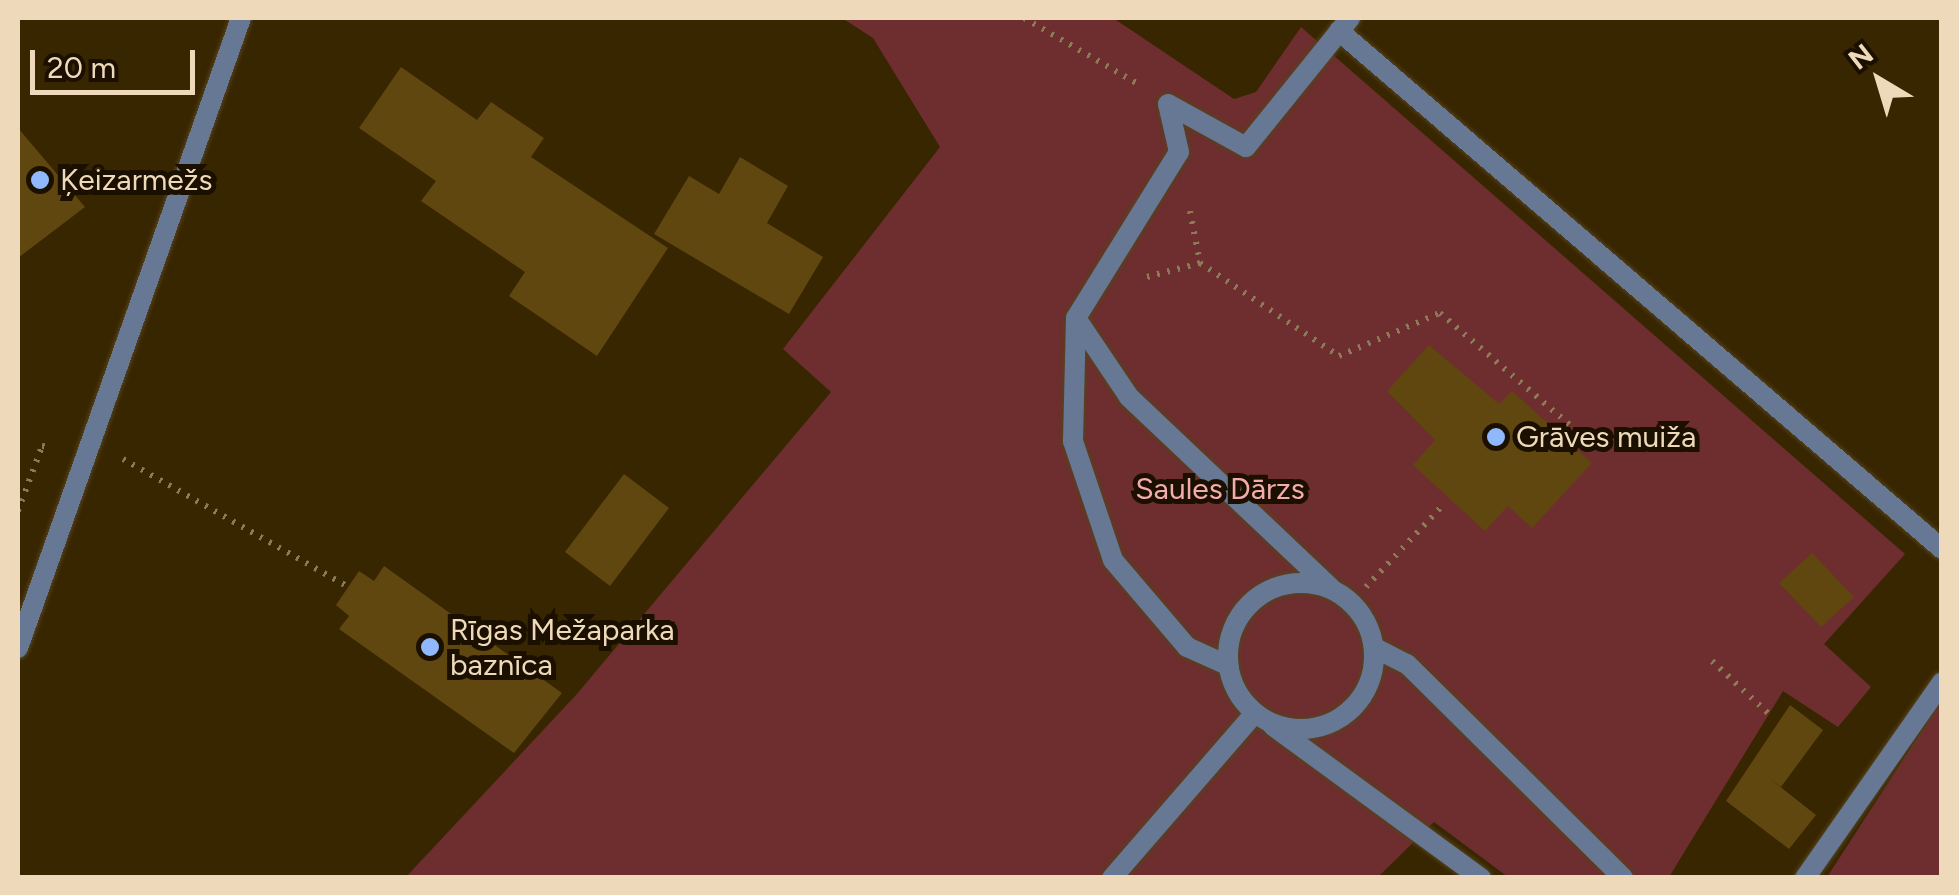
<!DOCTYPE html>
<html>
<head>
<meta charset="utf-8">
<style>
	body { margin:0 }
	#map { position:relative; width:1959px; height:895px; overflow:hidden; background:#382600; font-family:Figtree,sans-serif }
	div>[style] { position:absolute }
	.green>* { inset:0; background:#6e2e2f }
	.building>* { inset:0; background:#60460f }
	.path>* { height:6px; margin-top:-3px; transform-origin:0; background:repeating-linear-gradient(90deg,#8d7a56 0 2.5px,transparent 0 10.5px) }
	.roads { filter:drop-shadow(0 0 2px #55431e) drop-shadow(0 0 2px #55431e) }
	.lane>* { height:20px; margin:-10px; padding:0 10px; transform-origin:10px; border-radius:10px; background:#677895 }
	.lane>.ring { margin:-10px; padding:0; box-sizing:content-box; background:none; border:20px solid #677895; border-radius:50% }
	.street>* { height:20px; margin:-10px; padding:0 10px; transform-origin:10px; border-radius:10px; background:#677895 }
	.dots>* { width:28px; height:28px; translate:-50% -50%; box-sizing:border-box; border:5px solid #1b1000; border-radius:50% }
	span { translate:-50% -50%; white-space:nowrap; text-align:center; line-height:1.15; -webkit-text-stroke:10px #1b1000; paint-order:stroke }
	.poi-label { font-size:30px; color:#eedaba }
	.left { translate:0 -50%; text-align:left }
	.park-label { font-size:30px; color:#f3acaa }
	.frame { position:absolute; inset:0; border:20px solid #eedaba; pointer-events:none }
	.north { position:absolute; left:1829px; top:30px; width:100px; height:100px; -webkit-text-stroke:8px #1b1000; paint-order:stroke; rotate:322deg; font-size:28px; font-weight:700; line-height:40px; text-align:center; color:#eedaba }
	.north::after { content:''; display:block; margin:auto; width:35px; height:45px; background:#eedaba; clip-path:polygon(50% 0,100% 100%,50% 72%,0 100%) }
	.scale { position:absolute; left:30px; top:50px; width:165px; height:45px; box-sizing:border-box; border:5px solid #eedaba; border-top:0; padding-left:12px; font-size:30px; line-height:35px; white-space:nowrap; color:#eedaba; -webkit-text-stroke:8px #1b1000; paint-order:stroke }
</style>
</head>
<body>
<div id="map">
	<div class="green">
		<i style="clip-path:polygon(842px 18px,1113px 18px,1234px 99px,1256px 92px,1301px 27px,1905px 554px,1824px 644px,1871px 687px,1838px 727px,1783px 691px,1669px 877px,1508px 877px,1434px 822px,1378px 877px,405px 878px,576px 695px,831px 392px,783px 349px,940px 147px,873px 38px)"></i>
		<i style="clip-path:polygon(1941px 701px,1941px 877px,1827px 877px)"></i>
	</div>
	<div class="building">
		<i style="clip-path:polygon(401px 67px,477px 120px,491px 102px,544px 138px,531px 157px,668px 248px,597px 356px,509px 296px,525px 272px,421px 201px,436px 181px,359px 128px)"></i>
		<i style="clip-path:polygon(18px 128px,85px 207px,18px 258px)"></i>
		<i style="clip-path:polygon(740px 157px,788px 186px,767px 223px,823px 257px,789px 314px,654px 234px,689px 176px,719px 194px)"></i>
		<i style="clip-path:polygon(1429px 345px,1499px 404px,1512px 391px,1592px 463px,1532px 528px,1508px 506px,1485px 531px,1413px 465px,1435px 440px,1387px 391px)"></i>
		<i style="clip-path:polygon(624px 474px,669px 508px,610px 586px,565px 552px)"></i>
		<i style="clip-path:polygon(1812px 553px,1854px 597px,1821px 627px,1779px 583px)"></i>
		<i style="clip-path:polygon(384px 566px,562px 693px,514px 753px,339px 629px,349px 616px,336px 605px,359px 571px,374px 581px)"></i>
		<i style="clip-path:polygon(1790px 705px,1823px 730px,1781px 787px,1769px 778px,1816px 815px,1789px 849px,1726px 801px)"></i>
	</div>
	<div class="path">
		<i style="left:1024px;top:18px;width:132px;rotate:30.1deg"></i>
		<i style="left:1190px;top:211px;width:53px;rotate:79.1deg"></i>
		<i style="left:1147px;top:277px;width:55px;rotate:-14.8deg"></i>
		<i style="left:1200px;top:263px;width:167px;rotate:33.8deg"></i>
		<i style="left:1339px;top:356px;width:110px;rotate:-23.1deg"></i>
		<i style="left:1440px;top:313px;width:191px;rotate:40.8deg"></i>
		<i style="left:123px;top:459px;width:259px;rotate:29.6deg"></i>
		<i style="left:18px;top:511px;width:69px;rotate:-69.7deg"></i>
		<i style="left:42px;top:446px;width:9px;rotate:6deg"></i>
		<i style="left:1366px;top:587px;width:110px;rotate:-46.8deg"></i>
		<i style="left:1712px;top:661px;width:82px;rotate:43deg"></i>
	</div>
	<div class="roads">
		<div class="lane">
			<i style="left:1339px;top:31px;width:795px;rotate:40.66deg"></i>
			<i style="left:1076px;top:318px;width:195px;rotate:-58.2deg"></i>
			<i style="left:1179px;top:152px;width:49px;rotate:-102.9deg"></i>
			<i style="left:1168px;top:104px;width:89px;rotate:28.9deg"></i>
			<i style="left:1246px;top:147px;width:166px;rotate:-51.1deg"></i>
			<i class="ring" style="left:1228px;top:583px;width:126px;height:126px"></i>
			<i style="left:1375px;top:648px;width:36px;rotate:27deg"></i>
			<i style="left:1407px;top:664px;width:304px;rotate:44.7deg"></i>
			<i style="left:1227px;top:665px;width:44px;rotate:-155.8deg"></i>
			<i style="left:1187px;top:647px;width:114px;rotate:-130.4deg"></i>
			<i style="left:1113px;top:560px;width:126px;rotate:-108.6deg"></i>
			<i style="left:1073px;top:441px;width:123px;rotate:-88.6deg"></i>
			<i style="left:1076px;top:318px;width:95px;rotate:56.1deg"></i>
			<i style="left:1129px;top:397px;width:277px;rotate:43.4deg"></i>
			<i style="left:1273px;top:726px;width:258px;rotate:36.2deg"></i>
			<i style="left:1112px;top:878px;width:216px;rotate:-49.1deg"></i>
			<i style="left:1805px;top:878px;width:239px;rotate:-55deg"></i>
		</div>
		<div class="street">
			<i style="left:18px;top:648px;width:668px;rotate:-70.51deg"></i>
		</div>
	</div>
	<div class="dots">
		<i style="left:40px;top:180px;background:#90b8fd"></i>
		<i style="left:1496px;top:437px;background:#90b8fd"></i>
		<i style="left:430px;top:647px;background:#90b8fd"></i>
	</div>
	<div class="poi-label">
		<span class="left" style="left:60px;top:180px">Ķeizarmežs</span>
		<span class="left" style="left:1516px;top:437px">Grāves muiža</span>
		<span class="left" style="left:450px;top:647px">Rīgas Mežaparka<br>baznīca</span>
	</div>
	<div class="park-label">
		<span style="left:1220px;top:489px">Saules Dārzs</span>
	</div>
	<div class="frame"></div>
	<div class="north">N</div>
	<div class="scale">20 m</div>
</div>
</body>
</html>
